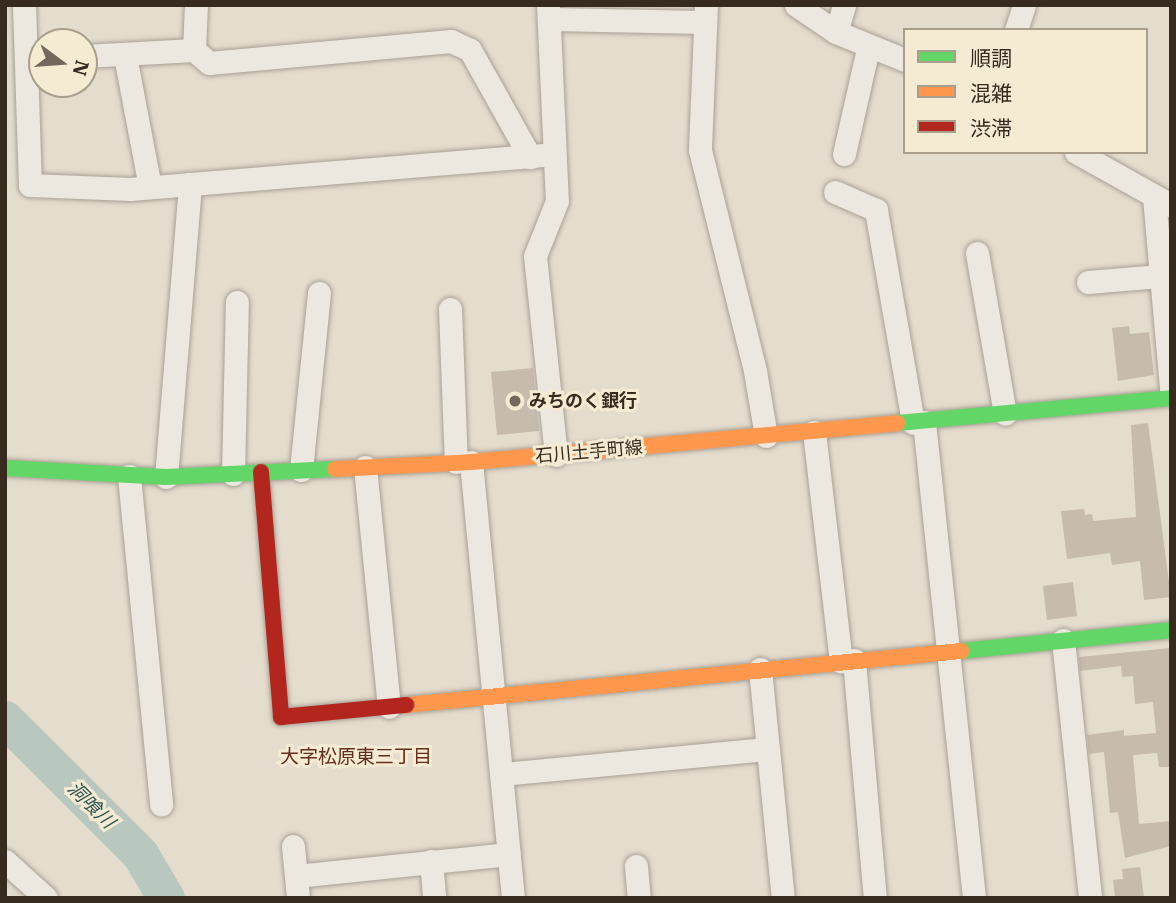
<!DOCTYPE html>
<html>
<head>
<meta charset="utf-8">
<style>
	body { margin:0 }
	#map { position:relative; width:1176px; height:903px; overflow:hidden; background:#e4dccd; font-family:"IBM Plex Serif","Noto Sans JP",serif }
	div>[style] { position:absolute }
	.river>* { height:37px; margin:-18.5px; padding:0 18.5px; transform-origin:18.5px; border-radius:18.5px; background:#b9c8be }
	.building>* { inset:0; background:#c7bbae }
	.roads { filter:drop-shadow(0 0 2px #a9a196) drop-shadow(0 0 2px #a9a196) }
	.street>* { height:23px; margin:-11.5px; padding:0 11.5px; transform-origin:11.5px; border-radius:11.5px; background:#ece8df }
	.fast>* { height:16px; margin:-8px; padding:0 8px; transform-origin:8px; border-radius:8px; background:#63d668 }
	.slow>* { height:16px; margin:-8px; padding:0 8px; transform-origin:8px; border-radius:8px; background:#ff974d }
	.jam>* { height:16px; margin:-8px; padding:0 8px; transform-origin:8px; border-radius:8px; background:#b3261e }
	.dots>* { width:19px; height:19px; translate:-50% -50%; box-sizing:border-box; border:4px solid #f5ebd3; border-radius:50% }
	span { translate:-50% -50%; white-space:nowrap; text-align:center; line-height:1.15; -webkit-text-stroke:6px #f5ebd3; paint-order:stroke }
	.poi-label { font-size:18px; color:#372a1f; font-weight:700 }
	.left { translate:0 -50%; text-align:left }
	.street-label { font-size:18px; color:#372a1f }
	.neighbourhood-label { font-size:19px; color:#632d1f }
	.water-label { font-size:19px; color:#2e5754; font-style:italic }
	.frame { position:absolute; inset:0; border:7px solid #372a1f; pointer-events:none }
	.legend { position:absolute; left:903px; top:28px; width:245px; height:126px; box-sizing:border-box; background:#f5ebd3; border:2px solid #a99e8b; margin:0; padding:9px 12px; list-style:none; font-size:21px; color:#372a1f }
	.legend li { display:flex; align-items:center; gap:14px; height:35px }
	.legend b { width:35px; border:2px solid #a99e8b }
	.north { position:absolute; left:28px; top:28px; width:70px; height:70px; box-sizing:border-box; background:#f5ebd3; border:2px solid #a99e8b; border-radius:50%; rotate:106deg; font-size:19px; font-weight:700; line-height:28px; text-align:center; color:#372a1f }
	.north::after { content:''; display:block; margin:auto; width:24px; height:32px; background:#74685c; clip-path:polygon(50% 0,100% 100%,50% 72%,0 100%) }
</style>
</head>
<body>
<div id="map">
	<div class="river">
		<i style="left:5px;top:719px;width:191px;rotate:45deg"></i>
		<i style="left:140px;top:854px;width:51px;rotate:59.4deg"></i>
	</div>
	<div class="building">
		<i style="clip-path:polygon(1129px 326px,1130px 334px,1149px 332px,1154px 375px,1118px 381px,1112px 328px)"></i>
		<i style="clip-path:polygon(533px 368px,539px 431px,497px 435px,491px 372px)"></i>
		<i style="clip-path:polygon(1148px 423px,1171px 597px,1144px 600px,1140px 561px,1112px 565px,1110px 553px,1067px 559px,1061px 511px,1084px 509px,1085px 515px,1092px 514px,1093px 521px,1136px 517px,1131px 425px)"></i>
		<i style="clip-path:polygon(1073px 582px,1077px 616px,1047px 620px,1043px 586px)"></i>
		<i style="clip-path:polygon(1171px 648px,1171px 767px,1159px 767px,1157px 753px,1133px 755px,1139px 824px,1171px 821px,1171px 846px,1125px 858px,1118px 812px,1110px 813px,1104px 752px,1089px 754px,1087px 735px,1124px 730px,1124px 736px,1156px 733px,1153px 702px,1135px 704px,1133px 676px,1122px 677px,1121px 666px,1080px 671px,1079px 657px)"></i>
		<i style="clip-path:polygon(1140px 867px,1144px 898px,1115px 898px,1113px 880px,1123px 879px,1122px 869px)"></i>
	</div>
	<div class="roads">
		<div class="street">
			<i style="left:24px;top:5px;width:180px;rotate:88.1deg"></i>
			<i style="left:30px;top:185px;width:100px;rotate:2.3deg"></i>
			<i style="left:130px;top:189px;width:424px;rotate:-4.7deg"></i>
			<i style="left:548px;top:5px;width:196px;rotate:87.4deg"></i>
			<i style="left:557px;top:201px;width:59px;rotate:111.8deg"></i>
			<i style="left:535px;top:256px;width:200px;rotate:84deg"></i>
			<i style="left:706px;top:5px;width:145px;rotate:92.4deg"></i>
			<i style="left:700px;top:150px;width:228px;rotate:76deg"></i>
			<i style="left:755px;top:371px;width:66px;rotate:80.4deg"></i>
			<i style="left:796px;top:5px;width:48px;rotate:34deg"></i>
			<i style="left:836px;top:32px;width:74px;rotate:22.1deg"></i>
			<i style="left:549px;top:19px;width:156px;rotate:1.1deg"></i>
			<i style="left:1016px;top:30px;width:26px;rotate:-72deg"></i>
			<i style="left:836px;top:32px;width:28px;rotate:-73deg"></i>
			<i style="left:194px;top:50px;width:45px;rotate:-87.5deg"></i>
			<i style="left:84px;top:56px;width:110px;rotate:-3.1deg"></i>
			<i style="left:194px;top:50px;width:20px;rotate:41deg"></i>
			<i style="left:209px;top:63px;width:243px;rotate:-5.2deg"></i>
			<i style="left:451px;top:41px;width:21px;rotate:25deg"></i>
			<i style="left:470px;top:50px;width:123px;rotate:60.7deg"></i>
			<i style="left:125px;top:56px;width:133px;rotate:79.2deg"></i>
			<i style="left:1076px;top:152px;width:109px;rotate:29.2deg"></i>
			<i style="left:844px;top:154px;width:109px;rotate:-77.2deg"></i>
			<i style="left:835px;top:192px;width:45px;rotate:23.7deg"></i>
			<i style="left:876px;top:210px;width:216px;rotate:80.1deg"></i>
			<i style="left:1154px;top:197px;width:191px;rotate:84.9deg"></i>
			<i style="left:977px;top:253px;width:163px;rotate:80.1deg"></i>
			<i style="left:1088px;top:282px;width:72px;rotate:-4.8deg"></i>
			<i style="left:450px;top:309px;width:153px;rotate:87.8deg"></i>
			<i style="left:924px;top:422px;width:479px;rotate:84deg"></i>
			<i style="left:814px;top:432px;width:231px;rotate:83.3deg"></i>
			<i style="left:471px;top:462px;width:438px;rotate:84.5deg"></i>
			<i style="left:365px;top:467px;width:241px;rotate:84.3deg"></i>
			<i style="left:301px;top:470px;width:178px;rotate:-84.2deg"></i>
			<i style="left:233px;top:474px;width:172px;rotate:-88.7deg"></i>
			<i style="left:129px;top:476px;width:330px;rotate:84.4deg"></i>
			<i style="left:166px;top:477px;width:294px;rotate:-85.3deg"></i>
			<i style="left:1063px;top:640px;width:259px;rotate:84deg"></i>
			<i style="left:854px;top:660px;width:239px;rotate:85deg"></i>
			<i style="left:760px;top:669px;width:230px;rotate:84.3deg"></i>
			<i style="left:502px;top:774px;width:267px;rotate:-5.4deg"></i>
			<i style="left:293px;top:846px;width:52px;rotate:84.5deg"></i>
			<i style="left:5px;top:861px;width:55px;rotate:42.1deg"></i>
			<i style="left:431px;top:861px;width:37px;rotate:85deg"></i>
			<i style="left:636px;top:866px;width:32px;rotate:85deg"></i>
			<i style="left:296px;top:876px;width:214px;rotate:-5.9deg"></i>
		</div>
		<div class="fast">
			<i style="left:897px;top:423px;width:275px;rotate:-5.2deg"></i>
			<i style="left:5px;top:468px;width:161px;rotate:3.2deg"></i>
			<i style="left:166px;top:477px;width:169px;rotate:-2.7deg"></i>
			<i style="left:961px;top:651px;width:211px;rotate:-5.7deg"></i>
		</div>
		<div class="slow">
			<i style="left:335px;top:469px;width:136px;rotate:-2.9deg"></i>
			<i style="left:471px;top:462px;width:428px;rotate:-5.2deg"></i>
			<i style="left:406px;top:705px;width:558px;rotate:-5.56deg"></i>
		</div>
		<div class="jam">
			<i style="left:261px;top:472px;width:246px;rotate:85.3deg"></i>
			<i style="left:281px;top:717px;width:126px;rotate:-5.5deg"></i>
		</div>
	</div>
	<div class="dots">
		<i style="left:515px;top:401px;background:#74685c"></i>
	</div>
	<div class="poi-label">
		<span class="left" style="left:529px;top:401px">みちのく銀行</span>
	</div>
	<div class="street-label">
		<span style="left:589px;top:452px;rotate:-5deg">石川土手町線</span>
	</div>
	<div class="neighbourhood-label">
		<span style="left:356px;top:757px">大字松原東三丁目</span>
	</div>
	<div class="water-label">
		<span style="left:91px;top:805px;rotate:45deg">洞喰川</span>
	</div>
	<div class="frame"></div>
	<ul class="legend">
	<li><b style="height:9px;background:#63d668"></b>順調</li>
	<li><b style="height:9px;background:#ff974d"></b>混雑</li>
	<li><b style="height:9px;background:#b3261e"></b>渋滞</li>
	</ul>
	<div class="north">N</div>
</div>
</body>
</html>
